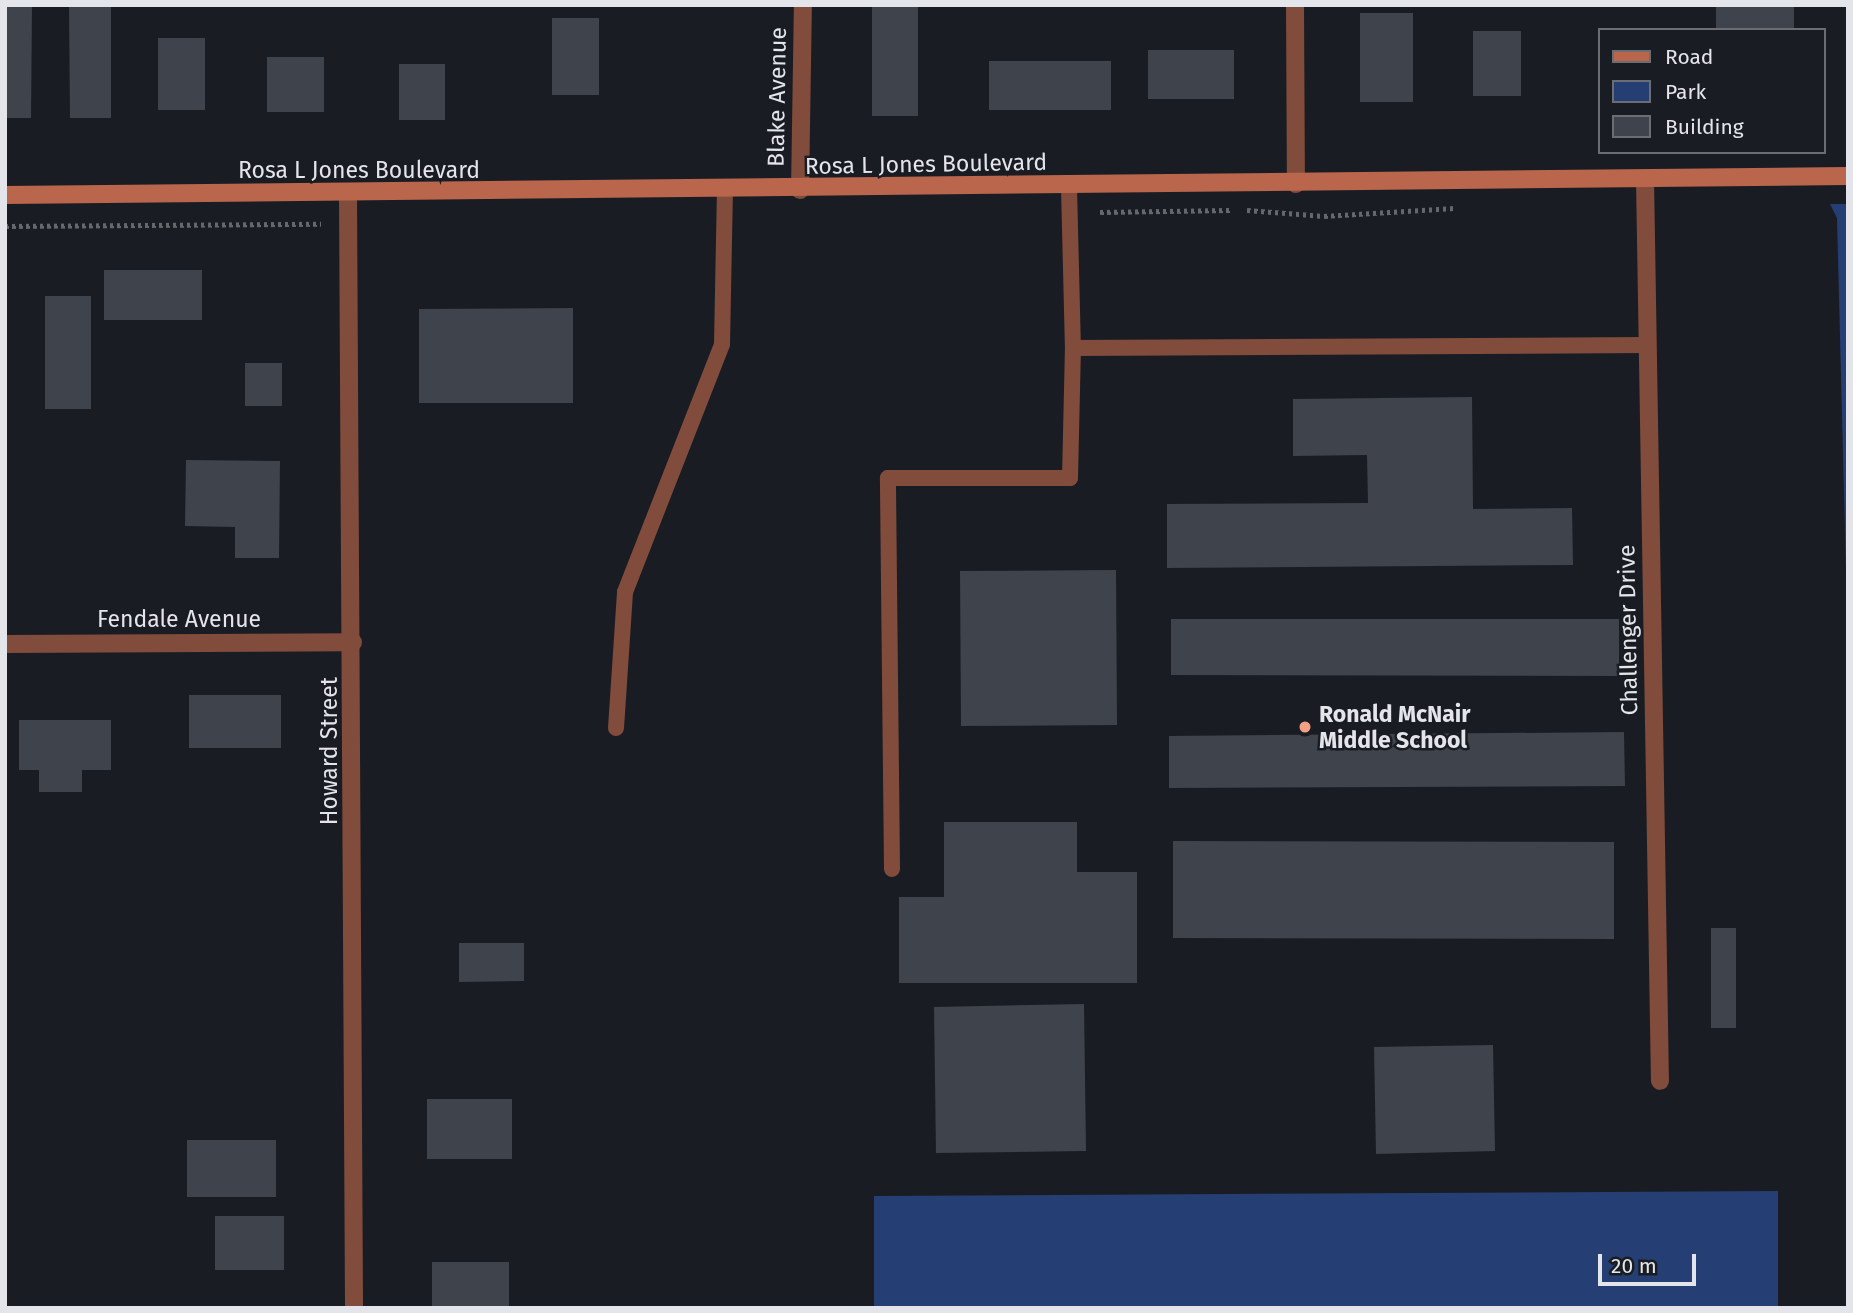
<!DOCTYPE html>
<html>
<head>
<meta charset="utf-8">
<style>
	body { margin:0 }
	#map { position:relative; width:1853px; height:1313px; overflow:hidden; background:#191d23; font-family:"Fira Sans",sans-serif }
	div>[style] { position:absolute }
	.green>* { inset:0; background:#253f75 }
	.building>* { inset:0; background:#3f434b }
	.path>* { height:4.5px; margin-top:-2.25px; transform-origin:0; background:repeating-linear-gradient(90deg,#64686d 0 3.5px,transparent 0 7px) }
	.lane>* { height:16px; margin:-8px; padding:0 8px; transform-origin:8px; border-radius:8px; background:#814c3c }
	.street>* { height:18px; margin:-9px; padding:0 9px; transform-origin:9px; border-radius:9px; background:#814c3c }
	.secondary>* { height:18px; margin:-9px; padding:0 9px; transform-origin:9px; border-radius:9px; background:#ba664c }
	.dots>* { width:19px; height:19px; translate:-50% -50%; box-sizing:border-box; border:4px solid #191d23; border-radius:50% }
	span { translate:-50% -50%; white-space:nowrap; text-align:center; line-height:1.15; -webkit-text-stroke:5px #191d23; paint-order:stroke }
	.street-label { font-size:23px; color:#e3e5ea }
	.poi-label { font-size:23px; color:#e3e5ea; font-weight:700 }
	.left { translate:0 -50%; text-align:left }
	.frame { position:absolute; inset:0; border:7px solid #e3e5ea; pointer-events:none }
	.legend { position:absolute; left:1598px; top:28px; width:228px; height:126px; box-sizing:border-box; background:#191d23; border:2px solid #6a6d73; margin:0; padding:9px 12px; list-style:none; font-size:21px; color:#e3e5ea }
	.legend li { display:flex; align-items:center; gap:14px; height:35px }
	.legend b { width:35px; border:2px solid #6a6d73 }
	.scale { position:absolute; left:1598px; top:1254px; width:98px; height:32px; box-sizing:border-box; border:4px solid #e3e5ea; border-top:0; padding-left:9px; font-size:21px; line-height:24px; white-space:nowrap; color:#e3e5ea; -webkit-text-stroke:5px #191d23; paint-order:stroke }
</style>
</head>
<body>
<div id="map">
	<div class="green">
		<i style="clip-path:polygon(1830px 204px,1848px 204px,1848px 651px,1837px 218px)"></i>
		<i style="clip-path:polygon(1778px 1191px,1778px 1308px,874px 1308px,874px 1196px)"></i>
	</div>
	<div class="building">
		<i style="clip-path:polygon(5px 5px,32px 5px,31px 118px,5px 118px)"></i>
		<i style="clip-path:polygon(69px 5px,111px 5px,111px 118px,70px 118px)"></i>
		<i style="clip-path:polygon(872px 5px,918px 5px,918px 116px,872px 116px)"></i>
		<i style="clip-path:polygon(1716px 5px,1794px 5px,1794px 30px,1716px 30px)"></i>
		<i style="clip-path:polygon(1360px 13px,1413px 13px,1413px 102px,1360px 102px)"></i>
		<i style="clip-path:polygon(552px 18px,599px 18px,599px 95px,552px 95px)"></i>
		<i style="clip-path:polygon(1473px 31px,1521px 31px,1521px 96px,1473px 96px)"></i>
		<i style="clip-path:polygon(158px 38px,205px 38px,205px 110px,158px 110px)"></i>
		<i style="clip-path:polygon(1148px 50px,1234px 50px,1234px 99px,1148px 99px)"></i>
		<i style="clip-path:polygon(267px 57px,324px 57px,324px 112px,267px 112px)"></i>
		<i style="clip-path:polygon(989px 61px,1111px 61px,1111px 110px,989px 110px)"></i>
		<i style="clip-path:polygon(399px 64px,445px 64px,445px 120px,399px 120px)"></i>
		<i style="clip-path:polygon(104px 270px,202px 270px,202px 320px,104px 320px)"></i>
		<i style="clip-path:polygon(45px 296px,91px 296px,91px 409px,45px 409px)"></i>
		<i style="clip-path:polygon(573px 308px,573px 403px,419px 403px,419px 309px)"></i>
		<i style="clip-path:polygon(245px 363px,282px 363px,282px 406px,245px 406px)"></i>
		<i style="clip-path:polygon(1472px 397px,1473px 509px,1572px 508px,1573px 565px,1167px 568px,1167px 504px,1368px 503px,1367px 455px,1293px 456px,1293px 399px)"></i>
		<i style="clip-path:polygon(186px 460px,280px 461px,279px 558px,235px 558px,235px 527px,185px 526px)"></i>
		<i style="clip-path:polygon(1116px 570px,1117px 725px,961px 726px,960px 571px)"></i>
		<i style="clip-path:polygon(1171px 619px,1619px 619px,1619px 676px,1171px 675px)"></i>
		<i style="clip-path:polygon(189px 695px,281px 695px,281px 748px,189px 748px)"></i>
		<i style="clip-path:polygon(19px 720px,111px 720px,111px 770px,82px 770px,82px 792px,39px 792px,39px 770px,19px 770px)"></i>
		<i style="clip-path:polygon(1624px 732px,1625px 786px,1169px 788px,1169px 736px)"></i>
		<i style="clip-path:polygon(944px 822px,1077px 822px,1077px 872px,1137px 872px,1137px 983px,899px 983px,899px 897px,944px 897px)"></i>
		<i style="clip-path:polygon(1173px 841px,1614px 842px,1614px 939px,1173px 938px)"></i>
		<i style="clip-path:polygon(1711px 928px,1736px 928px,1736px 1028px,1711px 1028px)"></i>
		<i style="clip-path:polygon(459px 943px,524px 943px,524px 981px,459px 982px)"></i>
		<i style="clip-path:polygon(1084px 1004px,1086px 1151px,936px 1153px,934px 1007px)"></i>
		<i style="clip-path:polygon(1493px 1045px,1495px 1151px,1376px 1154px,1374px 1047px)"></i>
		<i style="clip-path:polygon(427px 1099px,512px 1099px,512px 1159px,427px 1159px)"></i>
		<i style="clip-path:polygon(187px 1140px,276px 1140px,276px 1197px,187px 1197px)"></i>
		<i style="clip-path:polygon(215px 1216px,284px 1216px,284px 1270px,215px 1270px)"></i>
		<i style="clip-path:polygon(432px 1262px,509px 1262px,509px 1307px,432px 1307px)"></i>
	</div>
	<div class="path">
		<i style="left:1247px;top:210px;width:77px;rotate:4.5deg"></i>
		<i style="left:1324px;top:216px;width:131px;rotate:-3.5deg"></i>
		<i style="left:1100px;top:212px;width:131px;rotate:-0.9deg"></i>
		<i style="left:5px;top:226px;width:316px;rotate:-0.4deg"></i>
	</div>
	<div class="lane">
		<i style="left:1069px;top:187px;width:161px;rotate:88.6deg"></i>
		<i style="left:1073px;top:348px;width:575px;rotate:-0.3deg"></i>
		<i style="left:616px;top:728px;width:136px;rotate:-86.2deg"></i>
		<i style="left:625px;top:592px;width:266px;rotate:-68.6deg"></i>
		<i style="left:722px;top:344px;width:153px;rotate:-88.9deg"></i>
		<i style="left:892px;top:869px;width:391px;rotate:-90.6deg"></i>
		<i style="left:888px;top:478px;width:182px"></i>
		<i style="left:1070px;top:478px;width:130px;rotate:-88.7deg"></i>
	</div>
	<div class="street">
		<i style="left:1295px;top:5px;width:179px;rotate:89.7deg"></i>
		<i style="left:1645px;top:179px;width:902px;rotate:89.05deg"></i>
		<i style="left:800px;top:190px;width:185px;rotate:-89.1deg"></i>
		<i style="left:348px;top:195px;width:1113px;rotate:89.69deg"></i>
		<i style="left:5px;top:644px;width:348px;rotate:-0.3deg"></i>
	</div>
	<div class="secondary">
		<i style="left:5px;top:195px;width:1843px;rotate:-0.59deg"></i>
	</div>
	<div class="dots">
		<i style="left:1305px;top:727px;background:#f39f85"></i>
	</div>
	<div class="street-label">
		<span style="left:777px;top:97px;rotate:-89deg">Blake Avenue</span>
		<span style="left:926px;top:164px;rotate:-1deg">Rosa L Jones Boulevard</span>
		<span style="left:359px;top:170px">Rosa L Jones Boulevard</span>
		<span style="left:179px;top:619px">Fendale Avenue</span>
		<span style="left:1628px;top:630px;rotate:-91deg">Challenger Drive</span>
		<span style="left:329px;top:751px;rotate:-90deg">Howard Street</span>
	</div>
	<div class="poi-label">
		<span class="left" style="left:1319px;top:727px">Ronald McNair<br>Middle School</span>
	</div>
	<div class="frame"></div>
	<ul class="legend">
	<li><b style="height:9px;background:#ba664c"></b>Road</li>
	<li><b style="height:19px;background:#253f75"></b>Park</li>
	<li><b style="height:19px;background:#3f434b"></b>Building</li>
	</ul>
	<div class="scale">20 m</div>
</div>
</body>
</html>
